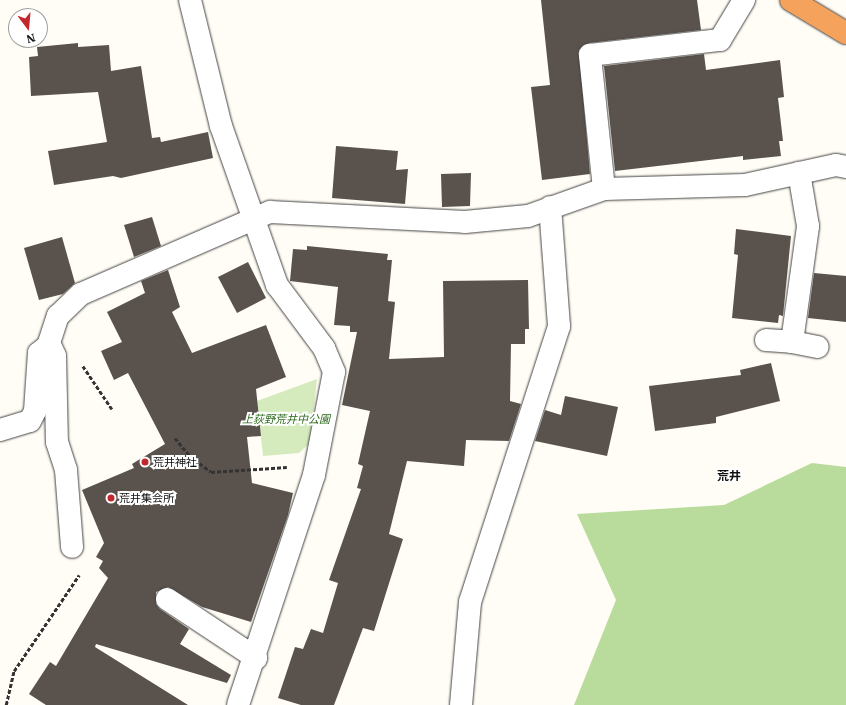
<!DOCTYPE html>
<html>
<head>
<meta charset="utf-8">
<style>
	body { margin:0 }
	#map { position:relative; width:846px; height:705px; overflow:hidden; background:#fffdf5; font-family:"IBM Plex Serif","Noto Sans JP",serif }
	div>[style] { position:absolute }
	.green>* { inset:0; background:#d5ebbd }
	.forest>* { inset:0; background:#b9dc9c }
	.building>* { inset:0; background:#5a524d }
	.path>* { height:2.5px; margin-top:-1.25px; transform-origin:0; background:repeating-linear-gradient(90deg,#333 0 4px,transparent 0 6px) }
	.roads { filter:drop-shadow(0 0 1px #444) drop-shadow(0 0 1px #444) }
	.minor>* { height:22px; margin:-11px; padding:0 11px; transform-origin:11px; border-radius:11px; background:#fff }
	.highway>* { height:22px; margin:-11px; padding:0 11px; transform-origin:11px; border-radius:11px; background:#f5a25d }
	.dots>* { width:11px; height:11px; translate:-50% -50%; box-sizing:border-box; border:2px solid #fff; border-radius:50% }
	span { translate:-50% -50%; white-space:nowrap; text-align:center; line-height:1.15; -webkit-text-stroke:4px #fff; paint-order:stroke }
	.park-label { font-size:11px; color:#2f6b1f; font-style:italic }
	.poi-label { font-size:11px; color:#111 }
	.left { translate:0 -50%; text-align:left }
	.neighbourhood-label { font-size:12px; color:#111; font-weight:700 }
	.north { position:absolute; left:8px; top:8px; width:40px; height:40px; box-sizing:border-box; background:#fff; border:1px solid #a0a0a0; border-radius:50%; rotate:164deg; font-size:11px; font-weight:700; line-height:16px; text-align:center; color:#111 }
	.north::after { content:''; display:block; margin:auto; width:14px; height:18px; background:#c4262e; clip-path:polygon(50% 0,100% 100%,50% 72%,0 100%) }
</style>
</head>
<body>
<div id="map">
	<div class="green">
		<i style="clip-path:polygon(317px 379px,310px 443px,299px 453px,263px 456px,257px 401px)"></i>
	</div>
	<div class="forest">
		<i style="clip-path:polygon(812px 463px,846px 467px,846px 705px,574px 705px,616px 600px,577px 514px,724px 505px)"></i>
	</div>
	<div class="building">
		<i style="clip-path:polygon(541px 0,697px 0,701px 30px,589px 43px,579px 50px,590px 174px,542px 180px,531px 87px,550px 85px)"></i>
		<i style="clip-path:polygon(78px 43px,78px 47px,109px 45px,111px 71px,141px 66px,152px 138px,160px 137px,161px 142px,208px 132px,213px 158px,121px 178px,113px 176px,54px 185px,48px 151px,107px 142px,98px 92px,31px 96px,29px 57px,38px 56px,37px 47px)"></i>
		<i style="clip-path:polygon(704px 54px,706px 70px,780px 60px,784px 97px,778px 98px,783px 141px,779px 141px,781px 156px,743px 160px,743px 156px,615px 171px,604px 66px)"></i>
		<i style="clip-path:polygon(336px 146px,398px 151px,396px 170px,408px 169px,405px 204px,332px 198px)"></i>
		<i style="clip-path:polygon(471px 173px,470px 206px,442px 207px,441px 174px)"></i>
		<i style="clip-path:polygon(152px 217px,161px 246px,134px 257px,124px 225px)"></i>
		<i style="clip-path:polygon(736px 229px,791px 236px,783px 316px,779px 315px,778px 323px,732px 318px,738px 255px,734px 254px)"></i>
		<i style="clip-path:polygon(62px 237px,75px 283px,63px 294px,39px 300px,24px 248px)"></i>
		<i style="clip-path:polygon(307px 246px,388px 254px,387px 260px,392px 260px,388px 301px,395px 302px,389px 359px,444px 357px,443px 281px,528px 280px,529px 329px,525px 329px,525px 344px,511px 344px,510px 401px,521px 404px,509px 441px,466px 440px,464px 466px,407px 461px,389px 534px,403px 539px,374px 631px,363px 628px,334px 705px,301px 705px,278px 698px,295px 647px,303px 649px,311px 629px,323px 633px,338px 583px,329px 580px,361px 489px,357px 488px,363px 466px,358px 464px,370px 411px,342px 405px,357px 332px,350px 332px,350px 326px,334px 325px,338px 287px,290px 281px,293px 249px,307px 250px)"></i>
		<i style="clip-path:polygon(248px 262px,266px 298px,237px 313px,218px 277px)"></i>
		<i style="clip-path:polygon(168px 270px,180px 307px,172px 312px,192px 353px,266px 325px,286px 377px,256px 389px,261px 436px,247px 437px,252px 483px,293px 493px,288px 515px,251px 622px,202px 607px,168px 587px,156px 592px,156px 604px,160px 609px,189px 629px,180px 644px,231px 675px,227px 683px,96px 644px,95px 647px,188px 705px,46px 705px,29px 694px,50px 662px,56px 666px,108px 578px,99px 568px,103px 561px,96px 557px,104px 543px,82px 490px,134px 468px,132px 464px,165px 444px,128px 373px,114px 380px,101px 351px,122px 342px,107px 312px,145px 293px,141px 281px)"></i>
		<i style="clip-path:polygon(814px 273px,846px 276px,846px 322px,808px 318px)"></i>
		<i style="clip-path:polygon(771px 363px,780px 401px,716px 417px,716px 423px,655px 431px,649px 386px,741px 375px,740px 370px)"></i>
		<i style="clip-path:polygon(565px 396px,618px 407px,607px 456px,535px 441px,545px 410px,561px 415px)"></i>
	</div>
	<div class="path">
		<i style="left:83px;top:366px;width:52px;rotate:56deg"></i>
		<i style="left:175px;top:438px;width:23px;rotate:50deg"></i>
		<i style="left:190px;top:456px;width:26px;rotate:37deg"></i>
		<i style="left:211px;top:472px;width:76px;rotate:-3.8deg"></i>
		<i style="left:6px;top:705px;width:35px;rotate:-77deg"></i>
		<i style="left:14px;top:671px;width:116px;rotate:-55.9deg"></i>
	</div>
	<div class="roads">
		<div class="minor">
			<i style="left:190px;top:0;width:130px;rotate:76.2deg"></i>
			<i style="left:221px;top:126px;width:169px;rotate:70.6deg"></i>
			<i style="left:277px;top:285px;width:79px;rotate:53.3deg"></i>
			<i style="left:324px;top:348px;width:26px;rotate:67deg"></i>
			<i style="left:334px;top:372px;width:105px;rotate:101deg"></i>
			<i style="left:314px;top:475px;width:242px;rotate:108.3deg"></i>
			<i style="left:604px;top:189px;width:135px;rotate:-96deg"></i>
			<i style="left:590px;top:55px;width:131px;rotate:-6.6deg"></i>
			<i style="left:720px;top:40px;width:47px;rotate:-59deg"></i>
			<i style="left:766px;top:340px;width:26px;rotate:4deg"></i>
			<i style="left:792px;top:342px;width:117px;rotate:-82.1deg"></i>
			<i style="left:808px;top:226px;width:54px;rotate:-99.6deg"></i>
			<i style="left:792px;top:342px;width:26px;rotate:11deg"></i>
			<i style="left:49px;top:343px;width:14px;rotate:65deg"></i>
			<i style="left:55px;top:356px;width:86px;rotate:88.7deg"></i>
			<i style="left:57px;top:442px;width:29px;rotate:72deg"></i>
			<i style="left:66px;top:470px;width:77px;rotate:85.5deg"></i>
			<i style="left:0;top:430px;width:31px;rotate:-17deg"></i>
			<i style="left:30px;top:421px;width:11px;rotate:-63deg"></i>
			<i style="left:35px;top:411px;width:58px;rotate:-86.1deg"></i>
			<i style="left:39px;top:353px;width:11px;rotate:-38deg"></i>
			<i style="left:48px;top:346px;width:32px;rotate:-72deg"></i>
			<i style="left:58px;top:316px;width:32px;rotate:-44deg"></i>
			<i style="left:81px;top:294px;width:206px;rotate:-23.5deg"></i>
			<i style="left:270px;top:212px;width:195px;rotate:2.9deg"></i>
			<i style="left:465px;top:222px;width:63px;rotate:-5.4deg"></i>
			<i style="left:528px;top:216px;width:81px;rotate:-19.6deg"></i>
			<i style="left:604px;top:189px;width:141px;rotate:-1.6deg"></i>
			<i style="left:745px;top:185px;width:93px;rotate:-12.4deg"></i>
			<i style="left:836px;top:165px;width:10px;rotate:11deg"></i>
			<i style="left:167px;top:599px;width:107px;rotate:33.5deg"></i>
			<i style="left:461px;top:705px;width:103px;rotate:-85deg"></i>
			<i style="left:470px;top:602px;width:290px;rotate:-72.1deg"></i>
			<i style="left:559px;top:326px;width:119px;rotate:-94.3deg"></i>
		</div>
		<div class="highway">
			<i style="left:791px;top:0;width:64px;rotate:31deg"></i>
		</div>
	</div>
	<div class="dots">
		<i style="left:145px;top:462px;background:#c4262e"></i>
		<i style="left:111px;top:498px;background:#c4262e"></i>
	</div>
	<div class="park-label">
		<span style="left:286px;top:419px">上荻野荒井中公園</span>
	</div>
	<div class="poi-label">
		<span class="left" style="left:153px;top:462px">荒井神社</span>
		<span class="left" style="left:119px;top:498px">荒井集会所</span>
	</div>
	<div class="neighbourhood-label">
		<span style="left:729px;top:476px">荒井</span>
	</div>
	<div class="north">N</div>
</div>
</body>
</html>
